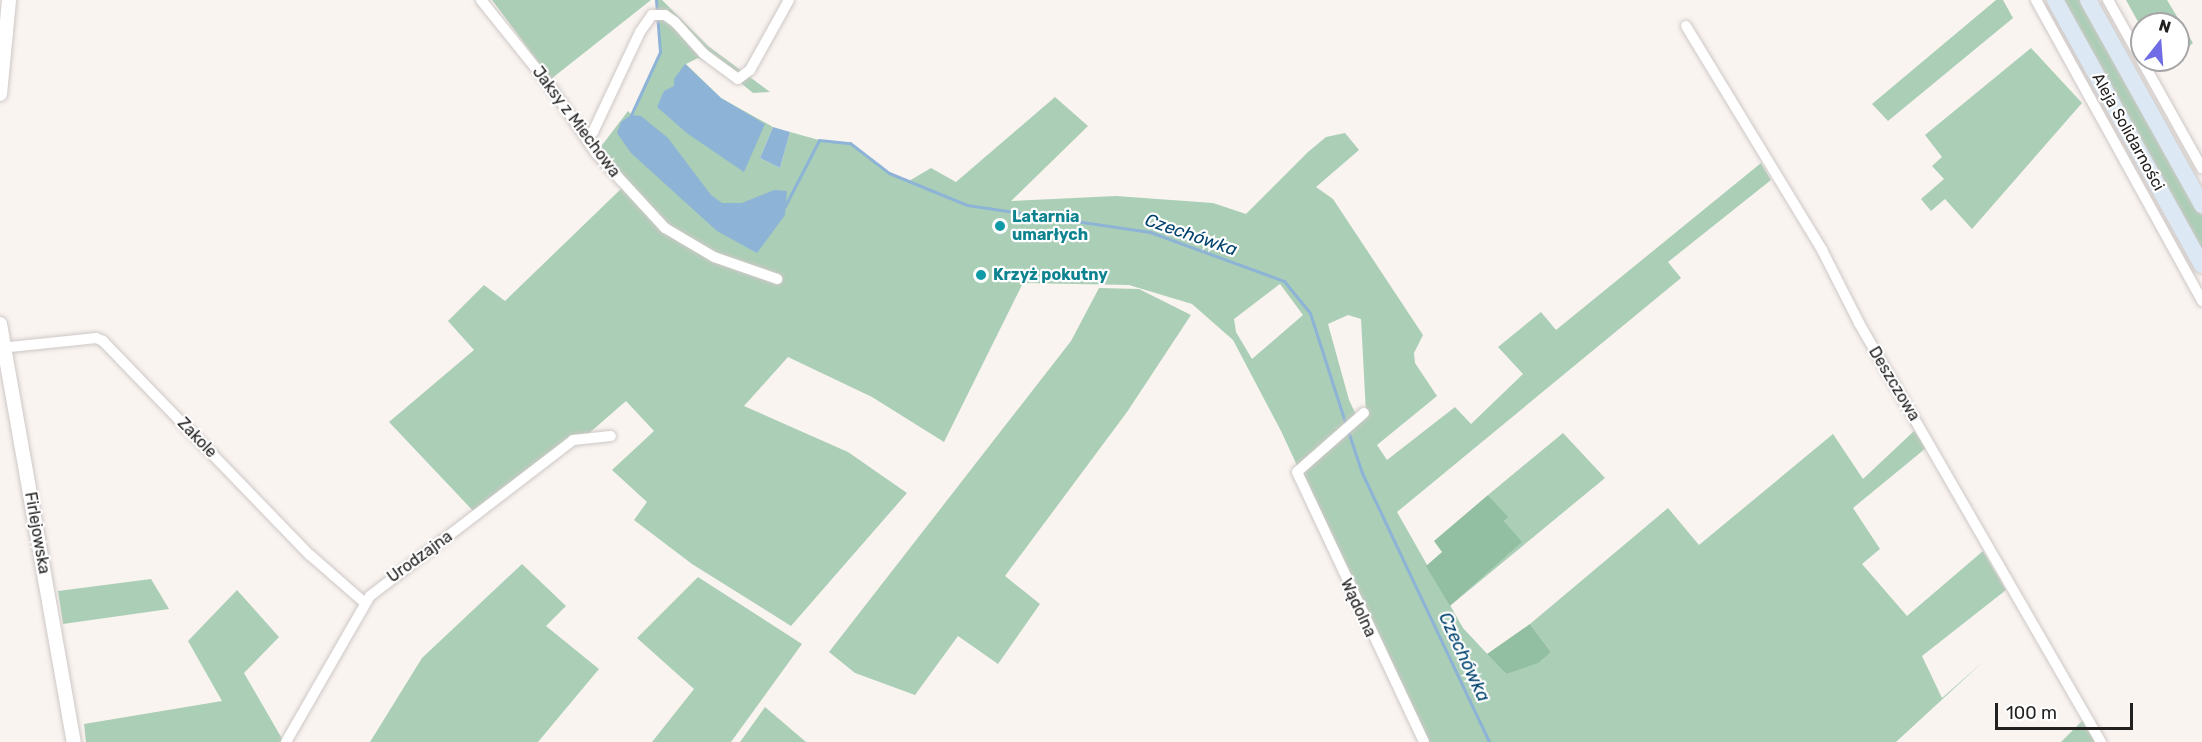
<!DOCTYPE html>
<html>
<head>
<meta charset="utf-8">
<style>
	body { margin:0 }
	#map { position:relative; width:2202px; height:742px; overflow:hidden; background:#faf4f1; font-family:Rubik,sans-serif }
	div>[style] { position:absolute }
	.green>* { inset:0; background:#abceb6 }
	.forest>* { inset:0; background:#92bfa1 }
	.water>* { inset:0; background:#8db3d6 }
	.stream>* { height:3px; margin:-1.5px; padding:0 1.5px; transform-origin:1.5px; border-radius:1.5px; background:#8db3d6 }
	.roads { filter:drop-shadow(0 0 2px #cec8c6) drop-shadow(0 0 2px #cec8c6) }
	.minor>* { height:10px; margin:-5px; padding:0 5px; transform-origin:5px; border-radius:5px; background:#fff }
	.tertiary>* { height:14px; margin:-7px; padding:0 7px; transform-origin:7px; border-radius:7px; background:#fff }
	.primary>* { height:16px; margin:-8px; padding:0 8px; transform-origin:8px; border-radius:8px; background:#dce9f4 }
	.dots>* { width:16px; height:16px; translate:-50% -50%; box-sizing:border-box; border:3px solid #fff; border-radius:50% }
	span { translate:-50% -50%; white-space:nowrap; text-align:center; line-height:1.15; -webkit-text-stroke:4.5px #fff; paint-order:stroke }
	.street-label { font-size:16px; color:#232120 }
	.culture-label { font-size:16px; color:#0d838f; font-weight:700 }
	.left { translate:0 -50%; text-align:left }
	.water-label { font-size:18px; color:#00426e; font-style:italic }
	.north { position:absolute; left:2130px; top:12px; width:60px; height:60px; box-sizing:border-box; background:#fff; border:2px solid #a7a6a6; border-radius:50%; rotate:17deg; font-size:16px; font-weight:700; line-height:24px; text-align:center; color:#232120 }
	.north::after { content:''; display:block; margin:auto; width:21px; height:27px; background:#6f6ce6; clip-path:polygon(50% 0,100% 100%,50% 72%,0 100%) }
	.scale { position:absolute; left:1995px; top:703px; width:138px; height:27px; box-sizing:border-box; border:3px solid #232120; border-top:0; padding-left:8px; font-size:18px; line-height:21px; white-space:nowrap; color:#232120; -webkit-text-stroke:4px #fff; paint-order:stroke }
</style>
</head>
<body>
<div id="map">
	<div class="green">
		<i style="clip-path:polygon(492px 0,651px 0,551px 79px)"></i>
		<i style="clip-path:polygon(evenodd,656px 0,662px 0,708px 46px,770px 92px,753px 93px,726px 71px,698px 58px,686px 64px,721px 98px,773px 127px,760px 158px,780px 168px,790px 132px,819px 140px,850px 143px,889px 173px,909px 181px,931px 168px,956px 182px,1055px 97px,1088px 126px,1011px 201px,1116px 196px,1213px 203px,1246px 214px,1308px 152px,1326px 137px,1345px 133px,1359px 150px,1316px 187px,1333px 199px,1423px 335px,1414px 353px,1415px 363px,1437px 396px,1377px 445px,1387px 460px,1455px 407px,1471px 424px,1523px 374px,1498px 347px,1541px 312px,1556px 330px,1761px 163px,1771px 180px,1668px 262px,1681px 278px,1397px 512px,1463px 628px,1506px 674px,1551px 652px,1530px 624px,1668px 508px,1699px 545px,1833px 434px,1863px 479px,1914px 431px,1926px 448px,1853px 508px,1880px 549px,1862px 564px,1907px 616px,1983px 551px,2006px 590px,1922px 656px,1942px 698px,1985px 660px,1896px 742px,1426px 742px,1281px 431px,1233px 340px,1192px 304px,1129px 285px,1023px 283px,944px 442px,872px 397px,788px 357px,744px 406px,848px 452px,907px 493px,791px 626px,692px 564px,634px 520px,647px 502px,612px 470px,654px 431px,626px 401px,579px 442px,477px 515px,389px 422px,474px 350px,448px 321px,484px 285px,505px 301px,624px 186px,596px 153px,628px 111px,633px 116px,660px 52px,656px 0,1280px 284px,1303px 315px,1252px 359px,1236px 332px,1234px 319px,1280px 284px,656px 0,1348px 315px,1361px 319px,1366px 413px,1359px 421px,1349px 400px,1328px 324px,1348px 315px)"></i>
		<i style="clip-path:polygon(1996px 0,2003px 0,2013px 18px,1888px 121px,1872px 104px)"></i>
		<i style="clip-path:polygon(2061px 0,2082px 0,2202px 215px,2202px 254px)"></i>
		<i style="clip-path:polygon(2126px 0,2167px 0,2193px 43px,2178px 56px,2178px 24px,2142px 24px,2142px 29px)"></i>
		<i style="clip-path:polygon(2031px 48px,2082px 103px,1972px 229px,1945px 199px,1931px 211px,1921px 199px,1944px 179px,1932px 166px,1942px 157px,1925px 135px)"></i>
		<i style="clip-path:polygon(1099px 288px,1139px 289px,1191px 315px,1127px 412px,1005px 576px,1040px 604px,998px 664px,958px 636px,915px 695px,855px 673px,829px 652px,1071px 341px)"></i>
		<i style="clip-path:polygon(1563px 433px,1605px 478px,1451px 605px,1521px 542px,1504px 521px,1507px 517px,1488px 495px)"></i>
		<i style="clip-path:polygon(522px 564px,566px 606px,546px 626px,599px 669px,538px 742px,370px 742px,422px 658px)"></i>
		<i style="clip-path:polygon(698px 577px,802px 644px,731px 742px,652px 742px,694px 689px,637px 638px)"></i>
		<i style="clip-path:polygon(151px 579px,169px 609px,63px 624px,58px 591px)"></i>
		<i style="clip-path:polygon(237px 590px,279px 637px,244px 673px,284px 742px,86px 742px,84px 724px,222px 701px,188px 641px)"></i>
		<i style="clip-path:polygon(765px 707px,806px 742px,740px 742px)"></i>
		<i style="clip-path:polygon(2083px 720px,2095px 742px,2061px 742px)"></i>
	</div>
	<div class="forest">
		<i style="clip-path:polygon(1488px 495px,1508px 517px,1504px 521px,1522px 542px,1450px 606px,1426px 566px,1442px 552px,1434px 541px)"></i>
		<i style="clip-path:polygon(1530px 624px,1551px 652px,1538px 663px,1506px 674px,1487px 654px)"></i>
	</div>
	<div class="water">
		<i style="clip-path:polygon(685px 64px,721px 98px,765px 124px,744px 172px,688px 134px,657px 107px,664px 91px,674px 86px,674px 79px)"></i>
		<i style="clip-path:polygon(631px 115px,641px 116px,668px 138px,711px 195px,722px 203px,742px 203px,774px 190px,787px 191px,785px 215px,757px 253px,717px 231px,631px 153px,617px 133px,621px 122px)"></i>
		<i style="clip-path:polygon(773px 127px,790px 132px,780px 168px,760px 158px)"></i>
	</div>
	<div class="stream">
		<i style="left:631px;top:115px;width:69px;rotate:-65.3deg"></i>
		<i style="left:660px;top:52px;width:52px;rotate:-94.4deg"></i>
		<i style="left:785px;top:206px;width:74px;rotate:-62.7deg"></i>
		<i style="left:819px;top:140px;width:31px;rotate:6deg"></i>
		<i style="left:850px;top:143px;width:49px;rotate:37.6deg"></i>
		<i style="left:889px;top:173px;width:84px;rotate:22.3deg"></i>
		<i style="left:967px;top:205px;width:185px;rotate:8.4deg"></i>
		<i style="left:1150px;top:232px;width:143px;rotate:20.1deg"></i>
		<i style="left:1284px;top:281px;width:41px;rotate:50.9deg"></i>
		<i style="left:1310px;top:313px;width:118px;rotate:72.2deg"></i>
		<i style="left:1348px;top:431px;width:44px;rotate:71.6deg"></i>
		<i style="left:1362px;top:473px;width:297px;rotate:64.7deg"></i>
	</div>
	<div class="roads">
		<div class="minor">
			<i style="left:481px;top:0;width:112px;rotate:51.2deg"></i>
			<i style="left:551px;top:87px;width:80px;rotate:55.7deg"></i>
			<i style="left:596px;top:153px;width:102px;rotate:47.4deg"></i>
			<i style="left:665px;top:228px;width:57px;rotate:30.6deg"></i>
			<i style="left:714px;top:257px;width:67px;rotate:19.2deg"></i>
			<i style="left:2036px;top:0;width:344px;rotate:61.1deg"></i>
			<i style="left:2108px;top:0;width:193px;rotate:60.8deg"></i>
			<i style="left:1686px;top:26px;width:262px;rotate:58.7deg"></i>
			<i style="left:1822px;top:250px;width:82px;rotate:63.1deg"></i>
			<i style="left:1859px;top:323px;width:484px;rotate:60deg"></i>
			<i style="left:586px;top:137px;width:9px;rotate:-36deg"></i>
			<i style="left:593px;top:132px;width:110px;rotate:-64.8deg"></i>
			<i style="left:640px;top:32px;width:21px;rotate:-55deg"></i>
			<i style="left:652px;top:15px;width:13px"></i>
			<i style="left:665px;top:15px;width:12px;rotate:35deg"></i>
			<i style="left:675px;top:22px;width:43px;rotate:47.8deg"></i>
			<i style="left:704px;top:54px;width:42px;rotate:36.3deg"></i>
			<i style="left:738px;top:79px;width:15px;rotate:-37deg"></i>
			<i style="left:750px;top:70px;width:80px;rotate:-60.9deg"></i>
			<i style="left:0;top:348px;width:97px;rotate:-5.9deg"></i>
			<i style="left:96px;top:338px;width:8px;rotate:23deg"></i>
			<i style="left:103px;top:341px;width:298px;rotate:46deg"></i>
			<i style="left:310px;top:555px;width:73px;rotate:41.1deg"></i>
			<i style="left:1364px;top:413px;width:89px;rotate:138.6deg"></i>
			<i style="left:1297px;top:472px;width:298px;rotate:64.8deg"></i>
			<i style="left:286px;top:742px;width:168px;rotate:-60.1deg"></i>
			<i style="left:370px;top:596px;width:256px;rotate:-37.5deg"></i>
			<i style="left:573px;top:440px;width:38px;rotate:-6deg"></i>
		</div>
		<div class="tertiary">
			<i style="left:0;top:94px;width:94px;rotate:-84.5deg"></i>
			<i style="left:0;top:324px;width:424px;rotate:80deg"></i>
		</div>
		<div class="primary">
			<i style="left:2055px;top:0;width:303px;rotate:61deg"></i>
			<i style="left:2088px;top:0;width:235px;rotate:60.9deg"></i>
		</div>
	</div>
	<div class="dots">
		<i style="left:1000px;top:226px;background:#0f9aa8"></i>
		<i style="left:981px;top:275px;background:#0f9aa8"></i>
	</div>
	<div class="street-label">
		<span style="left:576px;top:122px;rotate:53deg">Jaksy z Miechowa</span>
		<span style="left:2128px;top:132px;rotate:61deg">Aleja Solidarności</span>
		<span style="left:1894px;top:384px;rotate:59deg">Deszczowa</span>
		<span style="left:197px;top:438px;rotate:46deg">Zakole</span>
		<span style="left:37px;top:533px;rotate:80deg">Firlejowska</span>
		<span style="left:420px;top:557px;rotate:-36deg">Urodzajna</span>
		<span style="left:1358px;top:608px;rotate:65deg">Wądolna</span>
	</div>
	<div class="culture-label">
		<span class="left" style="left:1012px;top:226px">Latarnia<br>umarłych</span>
		<span class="left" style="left:993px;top:275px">Krzyż pokutny</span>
	</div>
	<div class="water-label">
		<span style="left:1191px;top:235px;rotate:19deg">Czechówka</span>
		<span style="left:1464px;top:657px;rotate:65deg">Czechówka</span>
	</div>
	<div class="north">N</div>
	<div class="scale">100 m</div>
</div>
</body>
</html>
